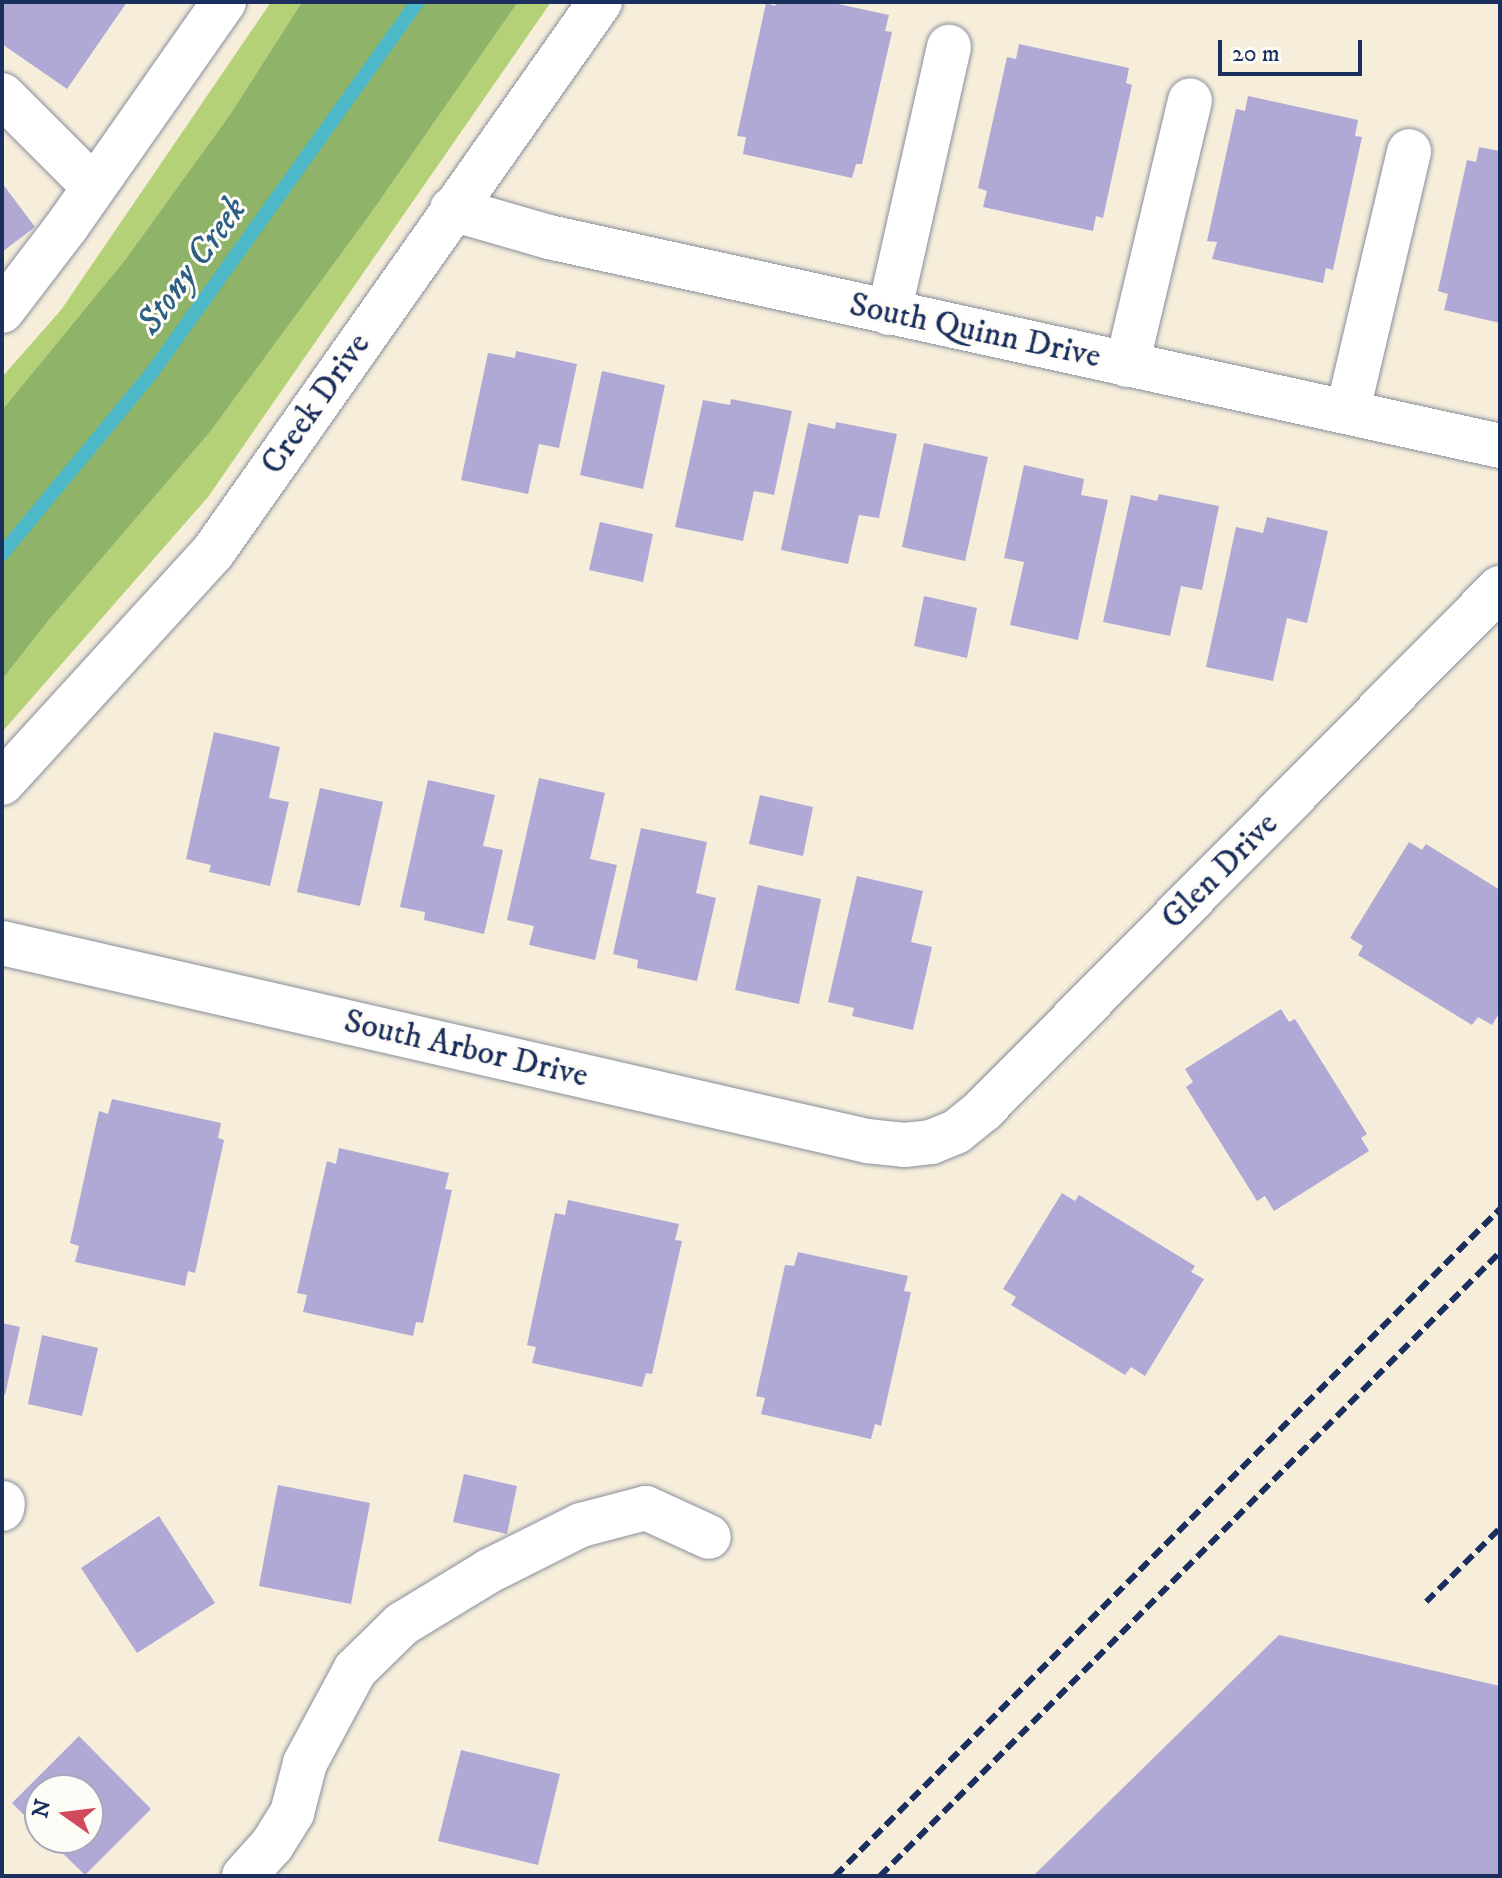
<!DOCTYPE html>
<html>
<head>
<meta charset="utf-8">
<style>
	body { margin:0 }
	#map { position:relative; width:1502px; height:1878px; overflow:hidden; background:#f6eedb; font-family:"IM FELL DW Pica",serif }
	div>[style] { position:absolute }
	.green>* { inset:0; background:#b4d177 }
	.forest>* { inset:0; background:#8fb368 }
	.stream>* { height:14px; margin:-7px; padding:0 7px; transform-origin:7px; border-radius:7px; background:#4cb8c8 }
	.building>* { inset:0; background:#b0a9d5 }
	.roads { filter:drop-shadow(0 0 2px #888e9c) drop-shadow(0 0 2px #888e9c) }
	.minor>* { height:44px; margin:-22px; padding:0 22px; transform-origin:22px; border-radius:22px; background:#fff }
	.rail>* { height:6px; margin-top:-3px; transform-origin:0; background:repeating-linear-gradient(90deg,#1b2f5e 0 12px,transparent 0 18px) }
	span { translate:-50% -50%; white-space:nowrap; text-align:center; line-height:1.15; -webkit-text-stroke:6px #fdfcf7; paint-order:stroke }
	.street-label { font-size:34px; color:#1b2f5e }
	.water-label { font-size:36px; color:#2c5f83; font-style:italic }
	.frame { position:absolute; inset:0; border:4px solid #1b2f5e; pointer-events:none }
	.north { position:absolute; left:24px; top:1774px; width:80px; height:80px; box-sizing:border-box; background:#fdfcf7; border:2px solid #a3aaba; border-radius:50%; rotate:284deg; font-size:22px; font-weight:700; line-height:32px; text-align:center; color:#1b2f5e }
	.north::after { content:''; display:block; margin:auto; width:28px; height:36px; background:#d1495b; clip-path:polygon(50% 0,100% 100%,50% 72%,0 100%) }
	.scale { position:absolute; left:1218px; top:40px; width:144px; height:36px; box-sizing:border-box; border:4px solid #1b2f5e; border-top:0; padding-left:10px; font-size:24px; line-height:28px; white-space:nowrap; color:#1b2f5e; -webkit-text-stroke:6px #fdfcf7; paint-order:stroke }
</style>
</head>
<body>
<div id="map">
	<div class="green">
		<i style="clip-path:polygon(271px 2px,302px 2px,231px 113px,125px 260px,2px 410px,2px 377px,61px 310px)"></i>
		<i style="clip-path:polygon(518px 2px,551px 2px,208px 497px,2px 732px,2px 680px,48px 621px,210px 432px,369px 216px)"></i>
	</div>
	<div class="forest">
		<i style="clip-path:polygon(302px 2px,518px 2px,369px 216px,210px 432px,48px 621px,2px 680px,2px 410px,125px 260px,231px 113px)"></i>
	</div>
	<div class="stream">
		<i style="left:2px;top:554px;width:234px;rotate:-50.4deg"></i>
		<i style="left:151px;top:374px;width:457px;rotate:-54.4deg"></i>
	</div>
	<div class="building">
		<i style="clip-path:polygon(2px 2px,127px 2px,67px 89px,2px 44px)"></i>
		<i style="clip-path:polygon(776px 2px,829px 2px,889px 15px,885px 31px,892px 32px,862px 164px,856px 164px,852px 178px,743px 154px,746px 137px,737px 136px,766px 3px,775px 6px)"></i>
		<i style="clip-path:polygon(1019px 44px,1129px 68px,1126px 83px,1132px 85px,1103px 218px,1096px 216px,1093px 231px,983px 207px,987px 191px,978px 188px,1007px 57px,1016px 59px)"></i>
		<i style="clip-path:polygon(1248px 96px,1358px 120px,1355px 136px,1362px 137px,1333px 270px,1326px 268px,1323px 283px,1212px 259px,1217px 242px,1207px 241px,1236px 109px,1245px 111px)"></i>
		<i style="clip-path:polygon(1479px 147px,1500px 151px,1500px 323px,1444px 310px,1448px 294px,1438px 291px,1467px 160px,1476px 162px)"></i>
		<i style="clip-path:polygon(2px 183px,35px 227px,2px 252px)"></i>
		<i style="clip-path:polygon(516px 351px,577px 364px,559px 448px,539px 444px,528px 494px,461px 480px,488px 353px,515px 358px)"></i>
		<i style="clip-path:polygon(602px 371px,665px 385px,643px 489px,580px 475px)"></i>
		<i style="clip-path:polygon(731px 399px,792px 411px,774px 495px,754px 491px,743px 541px,675px 527px,703px 400px,730px 405px)"></i>
		<i style="clip-path:polygon(836px 422px,897px 434px,879px 518px,859px 515px,848px 564px,781px 550px,808px 423px,835px 429px)"></i>
		<i style="clip-path:polygon(924px 443px,988px 457px,965px 561px,902px 547px)"></i>
		<i style="clip-path:polygon(1024px 465px,1084px 479px,1081px 495px,1108px 500px,1078px 640px,1010px 625px,1024px 562px,1004px 558px)"></i>
		<i style="clip-path:polygon(1159px 494px,1219px 506px,1202px 590px,1181px 586px,1170px 636px,1103px 622px,1131px 495px,1157px 501px)"></i>
		<i style="clip-path:polygon(1267px 517px,1328px 531px,1307px 623px,1287px 618px,1273px 681px,1206px 667px,1236px 527px,1263px 533px)"></i>
		<i style="clip-path:polygon(600px 522px,653px 534px,643px 582px,589px 570px)"></i>
		<i style="clip-path:polygon(924px 596px,977px 608px,967px 658px,914px 646px)"></i>
		<i style="clip-path:polygon(214px 732px,280px 747px,269px 798px,289px 802px,270px 886px,209px 872px,211px 865px,186px 859px)"></i>
		<i style="clip-path:polygon(539px 778px,605px 793px,590px 859px,617px 865px,595px 960px,529px 945px,534px 926px,507px 920px)"></i>
		<i style="clip-path:polygon(428px 780px,495px 795px,483px 846px,503px 850px,484px 934px,424px 920px,425px 912px,400px 907px)"></i>
		<i style="clip-path:polygon(320px 788px,383px 802px,360px 906px,297px 892px)"></i>
		<i style="clip-path:polygon(760px 795px,813px 807px,803px 856px,749px 844px)"></i>
		<i style="clip-path:polygon(641px 828px,707px 842px,696px 893px,716px 898px,697px 981px,637px 968px,638px 960px,613px 954px)"></i>
		<i style="clip-path:polygon(1409px 842px,1422px 850px,1426px 844px,1500px 890px,1500px 1012px,1492px 1025px,1478px 1017px,1472px 1025px,1358px 955px,1363px 946px,1350px 938px)"></i>
		<i style="clip-path:polygon(857px 876px,923px 891px,911px 942px,932px 947px,913px 1030px,852px 1016px,854px 1008px,828px 1002px)"></i>
		<i style="clip-path:polygon(758px 885px,821px 899px,799px 1004px,735px 990px)"></i>
		<i style="clip-path:polygon(1281px 1009px,1289px 1022px,1295px 1019px,1367px 1134px,1361px 1138px,1369px 1151px,1274px 1211px,1265px 1196px,1257px 1201px,1186px 1087px,1193px 1082px,1185px 1069px)"></i>
		<i style="clip-path:polygon(112px 1099px,221px 1123px,218px 1138px,224px 1140px,195px 1273px,188px 1271px,185px 1286px,75px 1262px,79px 1246px,70px 1243px,99px 1111px,108px 1114px)"></i>
		<i style="clip-path:polygon(339px 1148px,449px 1173px,445px 1189px,452px 1190px,423px 1323px,416px 1322px,413px 1336px,303px 1312px,307px 1295px,297px 1293px,327px 1161px,336px 1164px)"></i>
		<i style="clip-path:polygon(1062px 1193px,1075px 1201px,1079px 1195px,1195px 1266px,1191px 1272px,1204px 1279px,1145px 1376px,1131px 1367px,1125px 1375px,1011px 1305px,1016px 1297px,1003px 1289px)"></i>
		<i style="clip-path:polygon(568px 1200px,679px 1224px,675px 1240px,682px 1241px,652px 1374px,646px 1373px,642px 1387px,532px 1363px,536px 1347px,527px 1345px,555px 1213px,565px 1215px)"></i>
		<i style="clip-path:polygon(798px 1252px,908px 1276px,904px 1291px,911px 1292px,881px 1426px,875px 1424px,871px 1439px,761px 1414px,765px 1398px,756px 1396px,785px 1265px,794px 1266px)"></i>
		<i style="clip-path:polygon(2px 1323px,20px 1327px,5px 1395px,2px 1394px)"></i>
		<i style="clip-path:polygon(42px 1335px,98px 1348px,82px 1416px,28px 1404px)"></i>
		<i style="clip-path:polygon(464px 1474px,517px 1486px,507px 1534px,453px 1522px)"></i>
		<i style="clip-path:polygon(278px 1485px,370px 1503px,351px 1604px,259px 1586px)"></i>
		<i style="clip-path:polygon(159px 1516px,215px 1603px,137px 1653px,81px 1568px)"></i>
		<i style="clip-path:polygon(1279px 1635px,1500px 1686px,1500px 1876px,1033px 1876px)"></i>
		<i style="clip-path:polygon(79px 1736px,151px 1809px,85px 1875px,47px 1838px,88px 1838px,88px 1790px,40px 1790px,40px 1831px,12px 1803px)"></i>
		<i style="clip-path:polygon(461px 1750px,560px 1774px,538px 1865px,438px 1841px)"></i>
	</div>
	<div class="roads">
		<div class="minor">
			<i style="left:2px;top:95px;width:130px;rotate:45deg"></i>
			<i style="left:452px;top:209px;width:101px;rotate:16.1deg"></i>
			<i style="left:549px;top:237px;width:974px;rotate:12.39deg"></i>
			<i style="left:2px;top:311px;width:107px;rotate:-52.6deg"></i>
			<i style="left:67px;top:226px;width:274px;rotate:-55deg"></i>
			<i style="left:889px;top:313px;width:273px;rotate:-77.3deg"></i>
			<i style="left:1127px;top:365px;width:272px;rotate:-76.6deg"></i>
			<i style="left:1348px;top:410px;width:266px;rotate:-76.7deg"></i>
			<i style="left:2px;top:783px;width:313px;rotate:-47.6deg"></i>
			<i style="left:213px;top:552px;width:673px;rotate:-54.87deg"></i>
			<i style="left:2px;top:943px;width:887px;rotate:12.89deg"></i>
			<i style="left:867px;top:1141px;width:37px;rotate:6deg"></i>
			<i style="left:904px;top:1145px;width:27px;rotate:-6deg"></i>
			<i style="left:931px;top:1142px;width:27px;rotate:-22deg"></i>
			<i style="left:956px;top:1132px;width:35px;rotate:-39deg"></i>
			<i style="left:983px;top:1110px;width:735px;rotate:-45.28deg"></i>
			<i style="left:2px;top:1509px;width:6px;rotate:-81deg"></i>
			<i style="left:244px;top:1876px;width:42px;rotate:-47.9deg"></i>
			<i style="left:272px;top:1845px;width:38px;rotate:-58deg"></i>
			<i style="left:292px;top:1813px;width:52px;rotate:-75.4deg"></i>
			<i style="left:305px;top:1763px;width:106px;rotate:-61.7deg"></i>
			<i style="left:355px;top:1670px;width:66px;rotate:-44.4deg"></i>
			<i style="left:402px;top:1624px;width:102px;rotate:-31.3deg"></i>
			<i style="left:489px;top:1571px;width:103px;rotate:-26.6deg"></i>
			<i style="left:581px;top:1525px;width:67px;rotate:-14.7deg"></i>
			<i style="left:646px;top:1508px;width:69px;rotate:24.7deg"></i>
		</div>
	</div>
	<div class="rail">
		<i style="left:1426px;top:1602px;width:105px;rotate:-45deg"></i>
		<i style="left:835px;top:1876px;width:942px;rotate:-45.09deg"></i>
		<i style="left:880px;top:1876px;width:880px;rotate:-45.18deg"></i>
	</div>
	<div class="street-label">
		<span style="left:975px;top:331px;rotate:12deg">South Quinn Drive</span>
		<span style="left:316px;top:404px;rotate:-55deg">Creek Drive</span>
		<span style="left:1220px;top:871px;rotate:-45deg">Glen Drive</span>
		<span style="left:466px;top:1049px;rotate:13deg">South Arbor Drive</span>
	</div>
	<div class="water-label">
		<span style="left:192px;top:266px;rotate:-54deg">Stony Creek</span>
	</div>
	<div class="frame"></div>
	<div class="north">N</div>
	<div class="scale">20 m</div>
</div>
</body>
</html>
